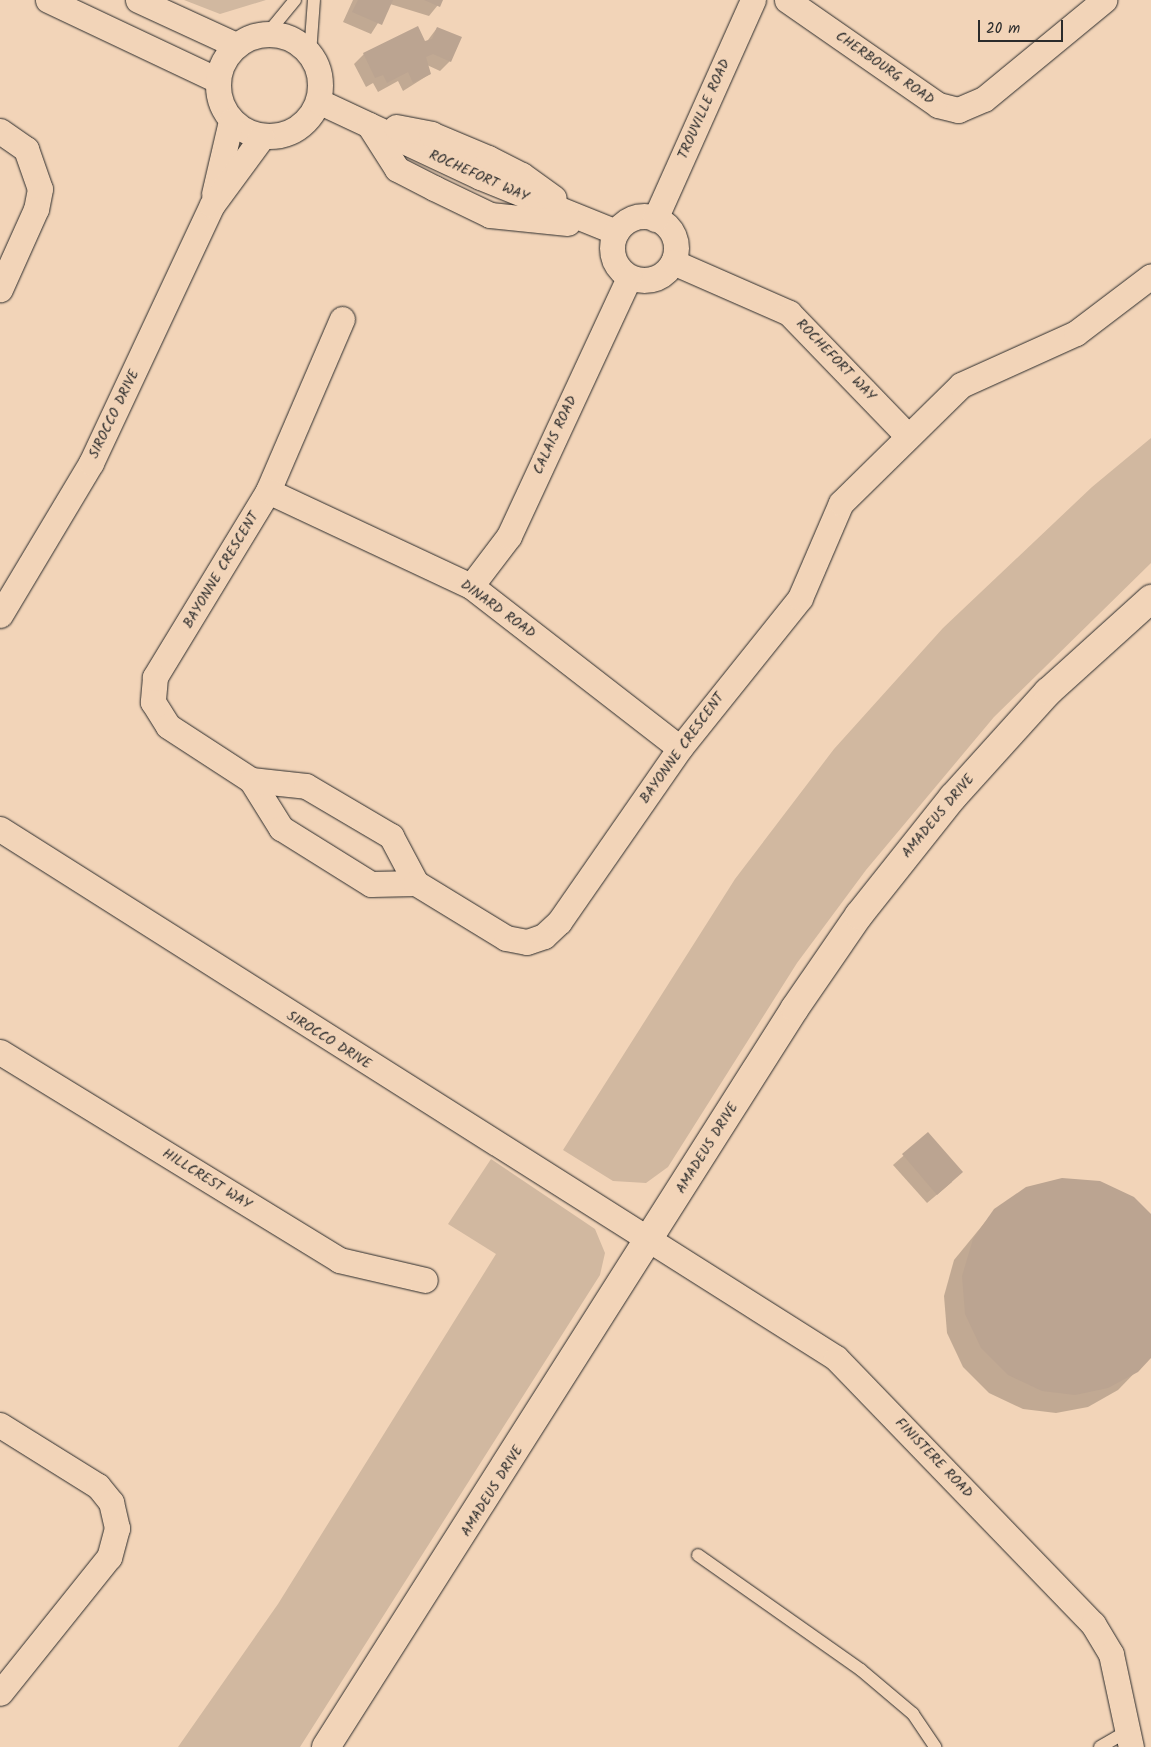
<!DOCTYPE html>
<html>
<head>
<meta charset="utf-8">
<style>
	body { margin:0 }
	#map { position:relative; width:1151px; height:1747px; overflow:hidden; background:#f2d4b8; font-family:Kalam,sans-serif }
	div>[style] { position:absolute }
	.green>* { inset:0; background:#d1b8a0 }
	.shadow>* { inset:0; background:#0003 }
	.building>* { inset:0; background:#bba491 }
	.roads { filter:drop-shadow(0 0 1px #2b2b2b) drop-shadow(0 0 1px #2b2b2b) }
	.service>* { height:12px; margin:-6px; padding:0 6px; transform-origin:6px; border-radius:6px; background:#f2d4b8 }
	.minor>* { height:25px; margin:-12.5px; padding:0 12.5px; transform-origin:12.5px; border-radius:12.5px; background:#f2d4b8 }
	.minor>.ring { margin:-12.5px; padding:0; box-sizing:content-box; background:none; border:25px solid #f2d4b8; border-radius:50% }
	.tertiary>* { height:28px; margin:-14px; padding:0 14px; transform-origin:14px; border-radius:14px; background:#f2d4b8 }
	span { translate:-50% -50%; white-space:nowrap; text-align:center; line-height:1.15; -webkit-text-stroke:5px #f2d4b8; paint-order:stroke }
	.street-label { font-size:14px; color:#2b2b2b }
	.scale { position:absolute; left:978px; top:20px; width:85px; height:22px; box-sizing:border-box; border:2px solid #2b2b2b; border-top:0; padding-left:6px; font-size:15px; line-height:18px; white-space:nowrap; color:#2b2b2b; -webkit-text-stroke:4px #f2d4b8; paint-order:stroke }
</style>
</head>
<body>
<div id="map">
	<div class="green">
		<i style="clip-path:polygon(184px 0,266px 0,220px 14px)"></i>
		<i style="clip-path:polygon(1151px 438px,1151px 563px,994px 717px,866px 870px,797px 963px,668px 1167px,646px 1183px,613px 1181px,563px 1150px,735px 879px,834px 749px,943px 628px,1092px 487px)"></i>
		<i style="clip-path:polygon(491px 1159px,595px 1229px,605px 1253px,600px 1275px,300px 1747px,178px 1747px,278px 1604px,496px 1254px,448px 1224px)"></i>
	</div>
	<div class="shadow">
		<i style="clip-path:polygon(353px 0,442px 0,429px 16px,390px 4px,371px 34px,343px 22px)"></i>
		<i style="clip-path:polygon(437px 28px,450px 61px,440px 71px,427px 65px,430px 74px,403px 91px,398px 81px,378px 92px,373px 83px,366px 87px,354px 64px,364px 54px,425px 44px)"></i>
		<i style="clip-path:polygon(928px 1134px,952px 1182px,927px 1203px,893px 1165px)"></i>
		<i style="clip-path:polygon(995px 1210px,1151px 1215px,1151px 1356px,1118px 1390px,1088px 1407px,1056px 1413px,1023px 1409px,989px 1393px,963px 1367px,947px 1333px,944px 1296px,954px 1260px)"></i>
	</div>
	<div class="building">
		<i style="clip-path:polygon(358px 0,393px 0,382px 25px,352px 12px)"></i>
		<i style="clip-path:polygon(424px 0,443px 0,440px 7px)"></i>
		<i style="clip-path:polygon(418px 26px,425px 41px,432px 39px,437px 27px,462px 37px,451px 62px,433px 54px,426px 57px,431px 74px,413px 83px,408px 72px,387px 83px,383px 75px,375px 78px,363px 53px)"></i>
		<i style="clip-path:polygon(928px 1132px,963px 1172px,937px 1195px,902px 1154px)"></i>
		<i style="clip-path:polygon(1062px 1178px,1100px 1181px,1134px 1197px,1151px 1214px,1151px 1358px,1138px 1372px,1108px 1388px,1075px 1395px,1042px 1391px,1008px 1375px,981px 1348px,965px 1314px,962px 1276px,973px 1239px,994px 1209px,1026px 1187px)"></i>
	</div>
	<div class="roads">
		<div class="service">
			<i style="left:267px;top:34px;width:44px;rotate:-50.5deg"></i>
			<i style="left:310px;top:54px;width:54px;rotate:-85.8deg"></i>
			<i style="left:698px;top:1555px;width:199px;rotate:35.2deg"></i>
			<i style="left:861px;top:1670px;width:68px;rotate:40.2deg"></i>
			<i style="left:913px;top:1714px;width:40px;rotate:56deg"></i>
			<i style="left:1100px;top:1747px;width:32px;rotate:-30deg"></i>
		</div>
		<div class="minor">
			<i style="left:48px;top:0;width:187px;rotate:25.3deg"></i>
			<i style="left:138px;top:0;width:108px;rotate:24.7deg"></i>
			<i style="left:787px;top:0;width:184px;rotate:34.8deg"></i>
			<i style="left:938px;top:105px;width:21px;rotate:14deg"></i>
			<i style="left:958px;top:110px;width:28px;rotate:-23deg"></i>
			<i style="left:984px;top:99px;width:156px;rotate:-39.5deg"></i>
			<i class="ring" style="left:218px;top:34px;width:77px;height:77px"></i>
			<i style="left:318px;top:101px;width:179px;rotate:25.1deg"></i>
			<i style="left:480px;top:177px;width:147px;rotate:22deg"></i>
			<i style="left:369px;top:125px;width:52px;rotate:57.5deg"></i>
			<i style="left:397px;top:169px;width:42px;rotate:27.2deg"></i>
			<i style="left:434px;top:188px;width:62px;rotate:25.7deg"></i>
			<i style="left:490px;top:215px;width:78px;rotate:5.9deg"></i>
			<i style="left:396px;top:127px;width:36px;rotate:11deg"></i>
			<i style="left:431px;top:134px;width:62px;rotate:22.8deg"></i>
			<i style="left:488px;top:158px;width:38px;rotate:27deg"></i>
			<i style="left:522px;top:175px;width:39px;rotate:36deg"></i>
			<i style="left:0;top:131px;width:32px;rotate:35deg"></i>
			<i style="left:26px;top:149px;width:42px;rotate:70.7deg"></i>
			<i style="left:40px;top:189px;width:20px;rotate:101deg"></i>
			<i style="left:36px;top:209px;width:88px;rotate:114.2deg"></i>
			<i style="left:214px;top:194px;width:75px;rotate:-76.9deg"></i>
			<i class="ring" style="left:612px;top:216px;width:39px;height:39px"></i>
			<i style="left:655px;top:219px;width:240px;rotate:-65.9deg"></i>
			<i style="left:673px;top:262px;width:127px;rotate:23.7deg"></i>
			<i style="left:789px;top:313px;width:170px;rotate:46deg"></i>
			<i style="left:342px;top:319px;width:187px;rotate:113.3deg"></i>
			<i style="left:268px;top:491px;width:218px;rotate:121.3deg"></i>
			<i style="left:155px;top:677px;width:25px;rotate:95deg"></i>
			<i style="left:153px;top:702px;width:28px;rotate:58deg"></i>
			<i style="left:168px;top:726px;width:99px;rotate:33deg"></i>
			<i style="left:251px;top:780px;width:57px;rotate:58deg"></i>
			<i style="left:281px;top:828px;width:106px;rotate:31.9deg"></i>
			<i style="left:371px;top:884px;width:45px;rotate:-1.3deg"></i>
			<i style="left:268px;top:491px;width:224px;rotate:25.1deg"></i>
			<i style="left:471px;top:586px;width:264px;rotate:37.8deg"></i>
			<i style="left:471px;top:586px;width:63px;rotate:-52.8deg"></i>
			<i style="left:509px;top:536px;width:285px;rotate:-65.1deg"></i>
			<i style="left:0;top:615px;width:177px;rotate:-59.1deg"></i>
			<i style="left:91px;top:463px;width:285px;rotate:-64.9deg"></i>
			<i style="left:212px;top:205px;width:84px;rotate:-53.7deg"></i>
			<i style="left:251px;top:780px;width:55px;rotate:6.2deg"></i>
			<i style="left:306px;top:786px;width:99px;rotate:30.5deg"></i>
			<i style="left:391px;top:836px;width:53px;rotate:62deg"></i>
			<i style="left:416px;top:883px;width:105px;rotate:31.4deg"></i>
			<i style="left:506px;top:938px;width:21px;rotate:11deg"></i>
			<i style="left:527px;top:942px;width:18px;rotate:-19deg"></i>
			<i style="left:544px;top:936px;width:21px;rotate:-43deg"></i>
			<i style="left:559px;top:922px;width:212px;rotate:-55.2deg"></i>
			<i style="left:680px;top:748px;width:192px;rotate:-51.3deg"></i>
			<i style="left:800px;top:598px;width:103px;rotate:-66.7deg"></i>
			<i style="left:841px;top:503px;width:168px;rotate:-44.5deg"></i>
			<i style="left:961px;top:385px;width:126px;rotate:-24.3deg"></i>
			<i style="left:1076px;top:333px;width:94px;rotate:-37.2deg"></i>
			<i style="left:0;top:829px;width:989px;rotate:32.32deg"></i>
			<i style="left:836px;top:1358px;width:370px;rotate:46deg"></i>
			<i style="left:1093px;top:1624px;width:35px;rotate:59deg"></i>
			<i style="left:1111px;top:1654px;width:95px;rotate:77.9deg"></i>
			<i style="left:0;top:1052px;width:398px;rotate:31.5deg"></i>
			<i style="left:339px;top:1260px;width:88px;rotate:13.1deg"></i>
			<i style="left:0;top:1425px;width:115px;rotate:31.9deg"></i>
			<i style="left:98px;top:1486px;width:21px;rotate:51deg"></i>
			<i style="left:111px;top:1502px;width:27px;rotate:77deg"></i>
			<i style="left:117px;top:1528px;width:30px;rotate:105deg"></i>
			<i style="left:109px;top:1557px;width:174px;rotate:128.7deg"></i>
		</div>
		<div class="tertiary">
			<i style="left:326px;top:1747px;width:875px;rotate:-57.6deg"></i>
			<i style="left:795px;top:1008px;width:113px;rotate:-55.5deg"></i>
			<i style="left:859px;top:915px;width:151px;rotate:-51.5deg"></i>
			<i style="left:953px;top:797px;width:142px;rotate:-47.9deg"></i>
			<i style="left:1048px;top:692px;width:139px;rotate:-42.1deg"></i>
		</div>
	</div>
	<div class="street-label">
		<span style="left:885px;top:68px;rotate:35deg">CHERBOURG ROAD</span>
		<span style="left:704px;top:109px;rotate:-66deg">TROUVILLE ROAD</span>
		<span style="left:479px;top:176px;rotate:24deg">ROCHEFORT WAY</span>
		<span style="left:836px;top:360px;rotate:46deg">ROCHEFORT WAY</span>
		<span style="left:114px;top:414px;rotate:-64deg">SIROCCO DRIVE</span>
		<span style="left:555px;top:435px;rotate:-65deg">CALAIS ROAD</span>
		<span style="left:221px;top:570px;rotate:-59deg">BAYONNE CRESCENT</span>
		<span style="left:498px;top:609px;rotate:36deg">DINARD ROAD</span>
		<span style="left:682px;top:748px;rotate:-54deg">BAYONNE CRESCENT</span>
		<span style="left:938px;top:816px;rotate:-50deg">AMADEUS DRIVE</span>
		<span style="left:329px;top:1040px;rotate:32deg">SIROCCO DRIVE</span>
		<span style="left:707px;top:1148px;rotate:-58deg">AMADEUS DRIVE</span>
		<span style="left:207px;top:1179px;rotate:32deg">HILLCREST WAY</span>
		<span style="left:934px;top:1458px;rotate:46deg">FINISTERE ROAD</span>
		<span style="left:492px;top:1491px;rotate:-58deg">AMADEUS DRIVE</span>
	</div>
	<div class="scale">20 m</div>
</div>
</body>
</html>
